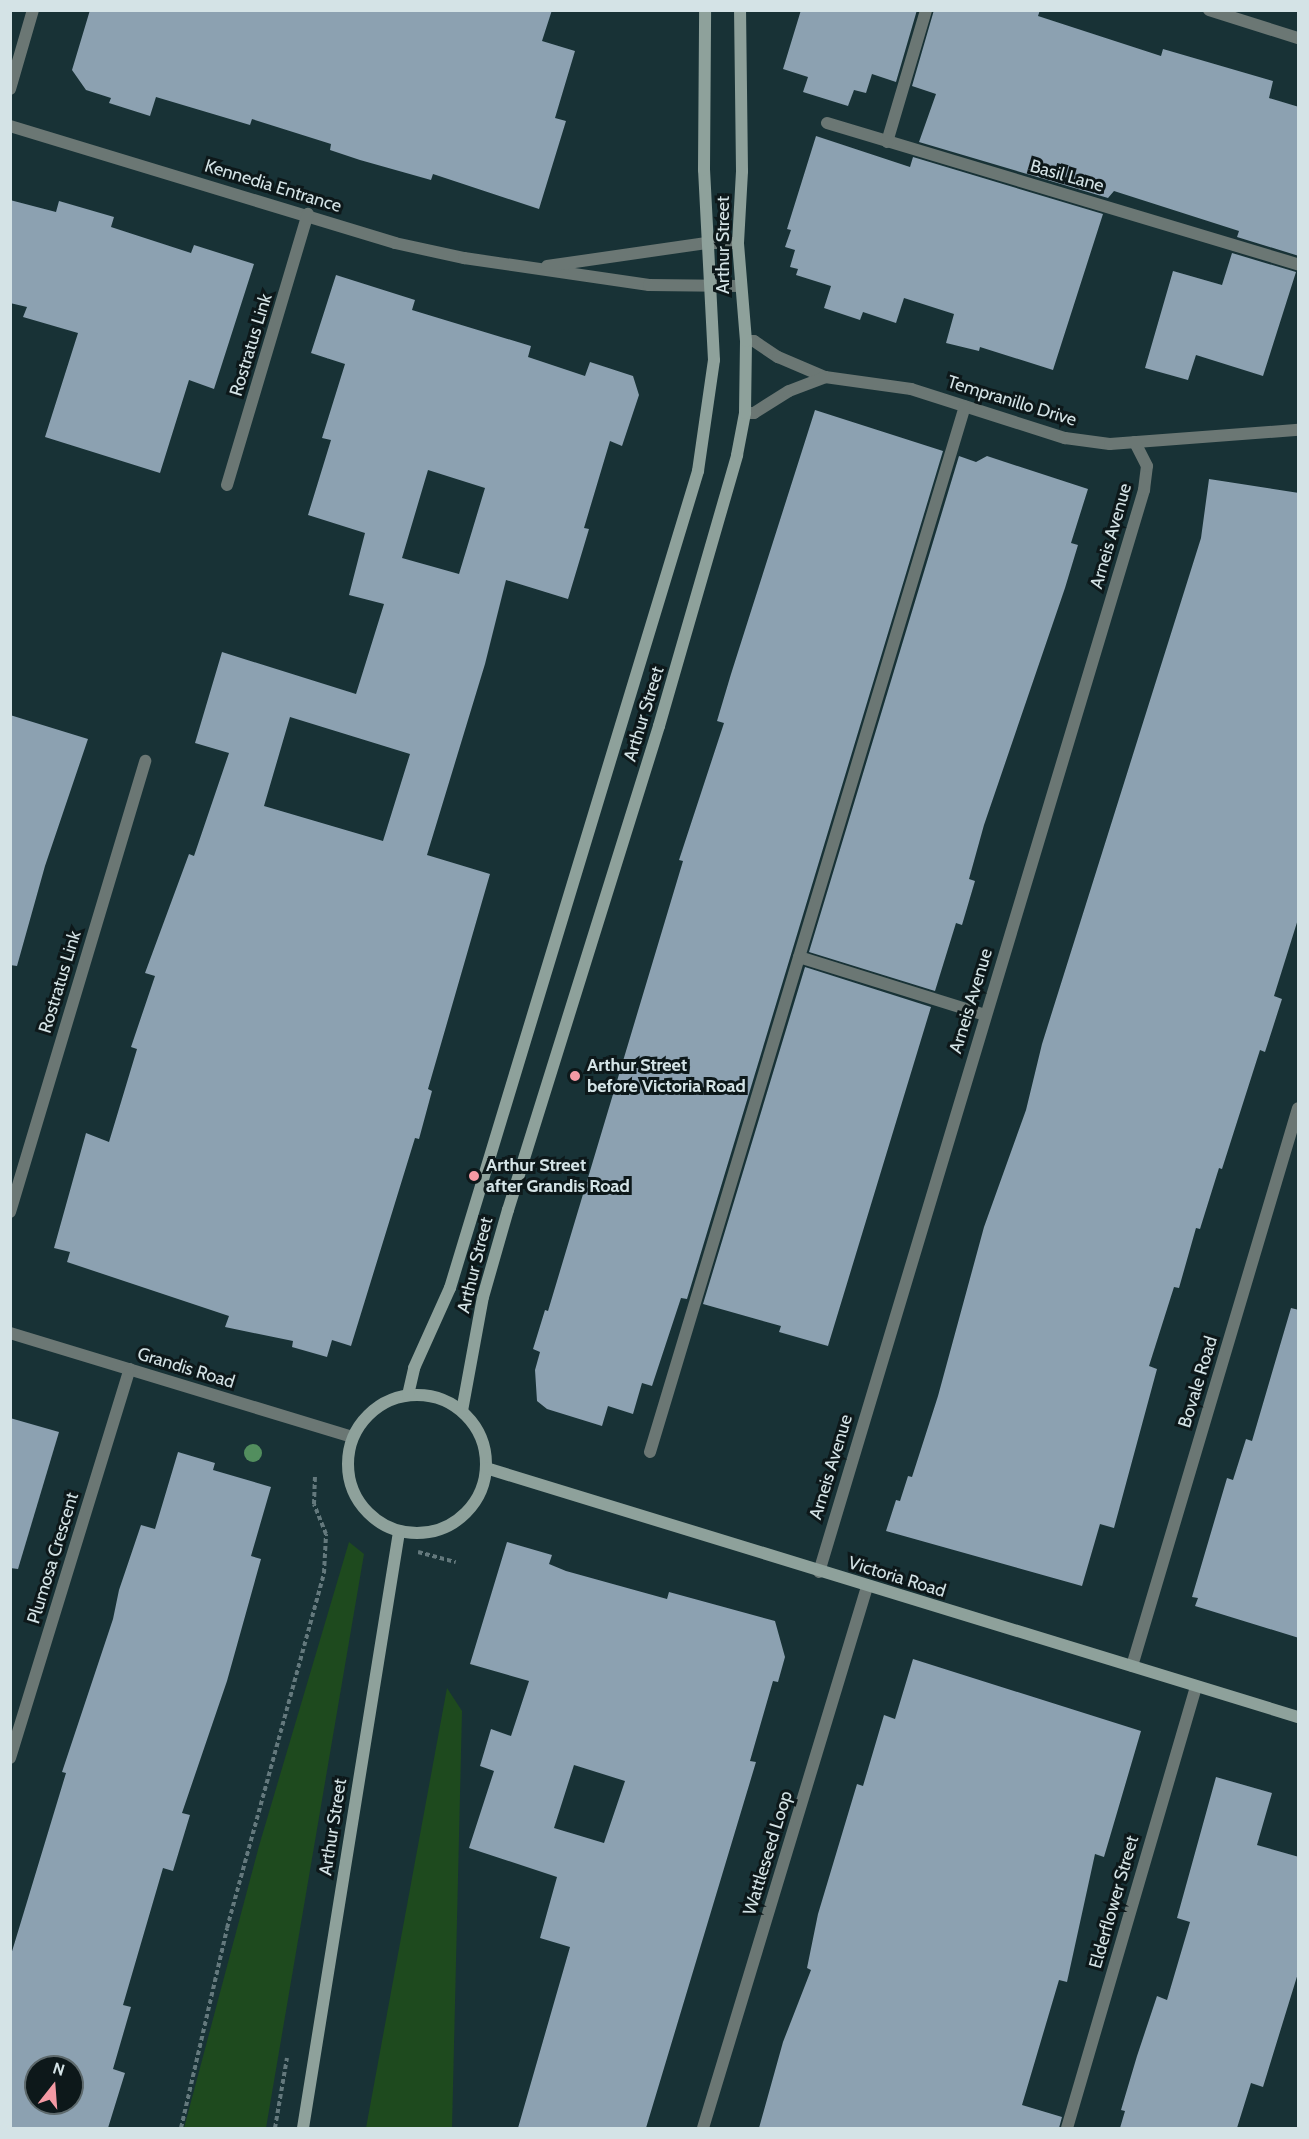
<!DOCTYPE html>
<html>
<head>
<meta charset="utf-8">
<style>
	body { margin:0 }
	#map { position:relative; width:1309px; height:2139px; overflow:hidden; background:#183236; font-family:Cabin,sans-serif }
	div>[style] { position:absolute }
	.green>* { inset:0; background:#1e4a1e }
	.building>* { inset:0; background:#8ca1b1 }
	.path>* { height:4px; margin-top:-2px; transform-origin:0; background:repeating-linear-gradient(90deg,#64797d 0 4.5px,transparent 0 7.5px) }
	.street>* { height:12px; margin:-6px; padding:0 6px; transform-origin:6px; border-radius:6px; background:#6b7774 }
	.secondary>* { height:12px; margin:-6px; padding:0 6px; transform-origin:6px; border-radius:6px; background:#8ea19b }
	.secondary>.ring { margin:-6px; padding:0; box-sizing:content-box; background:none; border:12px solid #8ea19b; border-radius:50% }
	.trees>* { width:18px; height:18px; margin:-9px; border-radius:50%; background:#528e5e }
	.dots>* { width:16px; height:16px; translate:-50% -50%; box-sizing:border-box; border:3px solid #0d181a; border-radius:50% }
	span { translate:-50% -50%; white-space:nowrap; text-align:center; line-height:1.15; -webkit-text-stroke:6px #0d181a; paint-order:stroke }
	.street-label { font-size:18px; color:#d4e3e6 }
	.poi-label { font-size:18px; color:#d4e3e6; font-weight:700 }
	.left { translate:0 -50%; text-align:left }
	.frame { position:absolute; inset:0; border:12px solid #d4e3e6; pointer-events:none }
	.north { position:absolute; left:24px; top:2055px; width:60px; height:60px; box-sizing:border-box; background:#0d181a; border:2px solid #5d696c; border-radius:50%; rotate:17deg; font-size:16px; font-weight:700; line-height:24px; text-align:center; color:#d4e3e6 }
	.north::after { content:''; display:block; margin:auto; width:21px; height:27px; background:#f49aa4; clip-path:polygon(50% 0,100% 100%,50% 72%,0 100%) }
</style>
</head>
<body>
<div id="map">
	<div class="green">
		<i style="clip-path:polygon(349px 1542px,364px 1554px,266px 2128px,184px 2128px,259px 1846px)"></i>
		<i style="clip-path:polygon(447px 1688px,462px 1711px,452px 2128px,366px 2128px)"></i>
	</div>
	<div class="building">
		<i style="clip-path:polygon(90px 10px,552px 10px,542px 41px,575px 51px,555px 118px,566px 121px,539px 209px,433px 174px,431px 180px,360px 160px,330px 150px,331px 144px,252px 119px,250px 125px,156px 97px,150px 116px,109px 103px,111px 98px,86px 90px,72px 70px)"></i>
		<i style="clip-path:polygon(801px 10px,917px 10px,896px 82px,872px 74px,866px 93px,854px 90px,848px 106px,803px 92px,808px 77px,783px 69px)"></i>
		<i style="clip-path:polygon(934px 10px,1040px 10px,1038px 16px,1161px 56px,1163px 49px,1273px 81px,1269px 98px,1299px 107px,1299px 256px,1237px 237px,1239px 231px,1114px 191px,1108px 198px,919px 142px,936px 94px,912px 86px)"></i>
		<i style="clip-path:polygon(816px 136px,910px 167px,913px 157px,1103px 214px,1053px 370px,980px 347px,979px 351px,946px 343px,954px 314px,904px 298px,896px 323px,863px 312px,860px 320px,824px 308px,831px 286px,796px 275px,798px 269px,790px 267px,795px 250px,785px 247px,791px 230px,787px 229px)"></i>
		<i style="clip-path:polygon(10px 200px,56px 212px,59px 201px,114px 217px,111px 227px,191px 253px,194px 245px,254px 264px,214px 389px,189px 380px,160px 473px,45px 437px,78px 333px,23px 317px,27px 307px,10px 303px)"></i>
		<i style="clip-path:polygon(1232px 253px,1296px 272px,1263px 376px,1196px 355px,1188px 380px,1145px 368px,1173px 271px,1222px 285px)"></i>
		<i style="clip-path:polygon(evenodd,336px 275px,415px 300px,412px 310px,531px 346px,528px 357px,585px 376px,590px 362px,633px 376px,639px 395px,622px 446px,610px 441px,584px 528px,589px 529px,568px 599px,506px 580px,485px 664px,427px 855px,490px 874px,428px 1089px,432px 1091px,419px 1139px,415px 1138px,351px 1346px,332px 1340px,327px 1357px,292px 1347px,293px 1341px,225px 1327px,229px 1316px,67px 1262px,70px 1252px,54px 1248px,86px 1133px,109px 1142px,137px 1049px,131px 1047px,155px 976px,145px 973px,189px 854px,194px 856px,229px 753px,195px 743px,222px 652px,356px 694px,384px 604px,349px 595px,365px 533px,308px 515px,331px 440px,322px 438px,345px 364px,311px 353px,336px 275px,428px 470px,485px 488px,459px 574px,402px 558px,428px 470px,336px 275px,290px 717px,410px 754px,383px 841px,264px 806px,290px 717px)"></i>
		<i style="clip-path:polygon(815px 410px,943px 451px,687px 1299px,681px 1298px,652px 1386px,642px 1383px,633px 1414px,608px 1406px,602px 1426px,547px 1409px,537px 1401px,535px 1370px,540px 1352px,533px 1349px,545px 1310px,548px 1311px,683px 861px,679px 860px,724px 723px,717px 721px,731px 674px)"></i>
		<i style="clip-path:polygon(959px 456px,976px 462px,987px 456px,1088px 489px,1071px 543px,1078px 545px,1065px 588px,984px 825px,969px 879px,975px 881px,962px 925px,956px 923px,935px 991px,809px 952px)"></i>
		<i style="clip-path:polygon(1209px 479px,1299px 493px,1299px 916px,1274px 996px,1282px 999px,1265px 1052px,1260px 1050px,1222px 1169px,1219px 1168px,1200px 1229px,1196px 1228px,1179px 1288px,1174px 1287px,1149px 1366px,1157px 1369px,1114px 1528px,1100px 1524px,1082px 1586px,886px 1531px,896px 1500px,900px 1501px,908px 1476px,912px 1477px,938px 1396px,984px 1227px,1026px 1110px,1042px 1044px,1201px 538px)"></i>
		<i style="clip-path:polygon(10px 715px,88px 739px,45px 866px,17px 966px,10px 965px)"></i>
		<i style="clip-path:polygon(805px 967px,931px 1007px,828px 1346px,779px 1332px,781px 1326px,703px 1304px)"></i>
		<i style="clip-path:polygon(1291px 1308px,1299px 1310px,1299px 1638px,1195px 1606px,1198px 1598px,1192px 1597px,1227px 1478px,1233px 1480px,1246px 1439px,1252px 1441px)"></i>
		<i style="clip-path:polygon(10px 1418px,59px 1432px,18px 1569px,10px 1568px)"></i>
		<i style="clip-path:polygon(evenodd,178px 1452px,215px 1463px,213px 1470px,271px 1487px,251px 1556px,261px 1559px,227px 1681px,182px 1813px,190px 1815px,173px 1871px,163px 1868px,123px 2005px,131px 2007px,113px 2069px,125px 2073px,108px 2128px,10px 2128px,10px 1958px,66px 1773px,62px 1772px,113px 1619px,119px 1590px,141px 1525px,155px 1529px,178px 1452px,36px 2067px,72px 2067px,72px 2103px,36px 2103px,36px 2067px)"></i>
		<i style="clip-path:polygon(evenodd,507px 1542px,552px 1555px,549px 1564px,566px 1571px,667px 1599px,669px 1592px,775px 1621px,785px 1657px,778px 1682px,773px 1681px,750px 1761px,756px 1762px,646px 2128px,518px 2128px,570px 1947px,540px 1938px,557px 1877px,469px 1848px,494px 1771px,480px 1766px,491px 1729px,511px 1736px,529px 1681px,470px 1664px,507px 1542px,574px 1765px,625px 1781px,604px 1843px,554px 1828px,574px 1765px)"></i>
		<i style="clip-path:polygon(913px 1659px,1141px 1731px,1104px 1857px,1095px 1854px,1067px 1982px,1059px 1980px,1022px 2105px,1062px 2117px,1059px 2128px,759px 2128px,783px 2042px,811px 1970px,807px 1968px,818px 1914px,857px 1784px,863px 1786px,884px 1715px,895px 1719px)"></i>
		<i style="clip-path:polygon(1216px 1777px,1272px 1793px,1257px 1845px,1299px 1857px,1299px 1970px,1263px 2087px,1251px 2083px,1237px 2128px,1120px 2128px,1125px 2111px,1121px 2110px,1137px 2056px,1157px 1996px,1167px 2000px,1190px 1922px,1177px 1918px)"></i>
	</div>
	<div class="path">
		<i style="left:418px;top:1552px;width:39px;rotate:15deg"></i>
		<i style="left:181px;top:2128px;width:205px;rotate:-77deg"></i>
		<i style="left:227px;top:1928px;width:368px;rotate:-74.7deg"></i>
		<i style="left:324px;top:1573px;width:39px;rotate:-87deg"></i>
		<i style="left:326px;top:1534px;width:32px;rotate:-112deg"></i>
		<i style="left:314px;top:1504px;width:29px;rotate:-88deg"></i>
		<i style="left:275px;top:2128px;width:71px;rotate:-80.3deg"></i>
	</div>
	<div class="street">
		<i style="left:1209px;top:10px;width:93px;rotate:17.5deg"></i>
		<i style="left:10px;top:89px;width:82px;rotate:-73.8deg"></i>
		<i style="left:827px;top:123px;width:492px;rotate:16.7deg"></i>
		<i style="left:10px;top:126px;width:402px;rotate:16.9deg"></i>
		<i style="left:395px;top:243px;width:71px;rotate:12.3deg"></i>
		<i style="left:464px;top:258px;width:187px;rotate:8.3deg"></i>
		<i style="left:649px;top:285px;width:91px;rotate:0.6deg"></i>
		<i style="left:887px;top:142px;width:138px;rotate:-73.5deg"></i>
		<i style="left:547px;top:266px;width:161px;rotate:-8.2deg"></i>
		<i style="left:706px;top:243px;width:32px"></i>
		<i style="left:746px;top:341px;width:8px"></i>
		<i style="left:754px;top:341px;width:29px;rotate:34deg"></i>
		<i style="left:778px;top:357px;width:51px;rotate:23.1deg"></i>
		<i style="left:825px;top:377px;width:87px;rotate:7.9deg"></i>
		<i style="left:911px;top:389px;width:162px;rotate:17.7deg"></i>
		<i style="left:1065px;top:438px;width:45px;rotate:7.6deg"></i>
		<i style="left:1110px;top:444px;width:189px;rotate:-4.3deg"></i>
		<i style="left:745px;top:413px;width:9px"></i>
		<i style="left:754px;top:413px;width:41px;rotate:-32.2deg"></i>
		<i style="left:789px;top:391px;width:39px;rotate:-21deg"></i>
		<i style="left:227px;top:485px;width:283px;rotate:-73.4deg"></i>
		<i style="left:799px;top:957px;width:195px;rotate:17.3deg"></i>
		<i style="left:10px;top:1212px;width:471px;rotate:-73.3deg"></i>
		<i style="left:10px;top:1333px;width:357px;rotate:16.9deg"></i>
		<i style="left:650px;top:1452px;width:1092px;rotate:-73.24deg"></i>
		<i style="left:819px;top:1572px;width:1130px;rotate:-73.28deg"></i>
		<i style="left:1144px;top:490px;width:24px;rotate:-83deg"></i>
		<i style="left:1147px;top:466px;width:27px;rotate:-117deg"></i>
		<i style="left:1132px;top:1666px;width:582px;rotate:-73.43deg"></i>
		<i style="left:10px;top:1758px;width:407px;rotate:-72.9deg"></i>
		<i style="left:703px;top:2128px;width:565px;rotate:-73.14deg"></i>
		<i style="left:1067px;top:2128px;width:460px;rotate:-73.7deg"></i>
	</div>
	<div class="secondary">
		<i class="ring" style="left:348px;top:1395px;width:126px;height:126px"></i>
		<i style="left:408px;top:1395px;width:28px;rotate:-77deg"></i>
		<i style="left:414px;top:1368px;width:88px;rotate:-65.8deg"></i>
		<i style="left:450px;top:1288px;width:854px;rotate:-73.11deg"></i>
		<i style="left:698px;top:471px;width:112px;rotate:-81.8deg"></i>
		<i style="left:714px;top:360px;width:190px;rotate:-93deg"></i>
		<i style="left:704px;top:170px;width:160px;rotate:-89.6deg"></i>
		<i style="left:462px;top:1411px;width:116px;rotate:-79.6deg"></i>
		<i style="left:483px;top:1297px;width:91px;rotate:-74deg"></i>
		<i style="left:508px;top:1210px;width:507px;rotate:-72.67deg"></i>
		<i style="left:659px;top:726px;width:282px;rotate:-73.9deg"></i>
		<i style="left:737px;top:455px;width:43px;rotate:-79.2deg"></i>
		<i style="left:745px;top:413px;width:72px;rotate:-89.2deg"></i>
		<i style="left:746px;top:341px;width:98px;rotate:-94.7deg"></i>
		<i style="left:738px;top:243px;width:72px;rotate:-86.8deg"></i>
		<i style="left:742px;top:171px;width:161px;rotate:-90.7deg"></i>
		<i style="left:486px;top:1468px;width:849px;rotate:17.05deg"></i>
		<i style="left:303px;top:2128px;width:604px;rotate:-80.85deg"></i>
	</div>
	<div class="trees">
		<i style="left:253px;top:1453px"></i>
	</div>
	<div class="dots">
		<i style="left:575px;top:1076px;background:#f49aa4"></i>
		<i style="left:474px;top:1176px;background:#f49aa4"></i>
	</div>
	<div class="street-label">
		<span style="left:1067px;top:176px;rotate:16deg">Basil Lane</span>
		<span style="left:273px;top:186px;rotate:17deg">Kennedia Entrance</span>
		<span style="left:723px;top:245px;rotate:-90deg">Arthur Street</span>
		<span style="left:251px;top:345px;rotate:-73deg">Rostratus Link</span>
		<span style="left:1012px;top:401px;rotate:17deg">Tempranillo Drive</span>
		<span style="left:1111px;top:536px;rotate:-74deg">Arneis Avenue</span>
		<span style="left:644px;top:714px;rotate:-73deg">Arthur Street</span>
		<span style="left:60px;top:982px;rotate:-73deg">Rostratus Link</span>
		<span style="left:971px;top:1001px;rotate:-73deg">Arneis Avenue</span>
		<span style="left:475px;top:1265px;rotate:-76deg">Arthur Street</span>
		<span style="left:186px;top:1368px;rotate:17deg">Grandis Road</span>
		<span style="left:1198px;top:1382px;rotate:-73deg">Bovale Road</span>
		<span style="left:831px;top:1467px;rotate:-73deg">Arneis Avenue</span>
		<span style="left:53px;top:1558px;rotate:-73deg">Plumosa Crescent</span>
		<span style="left:897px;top:1577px;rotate:17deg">Victoria Road</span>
		<span style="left:333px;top:1827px;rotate:-81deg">Arthur Street</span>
		<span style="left:768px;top:1853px;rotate:-73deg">Wattleseed Loop</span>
		<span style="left:1114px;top:1902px;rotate:-74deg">Elderflower Street</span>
	</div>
	<div class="poi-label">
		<span class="left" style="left:587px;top:1076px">Arthur Street<br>before Victoria Road</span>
		<span class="left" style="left:486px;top:1176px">Arthur Street<br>after Grandis Road</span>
	</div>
	<div class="frame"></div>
	<div class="north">N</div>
</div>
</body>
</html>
